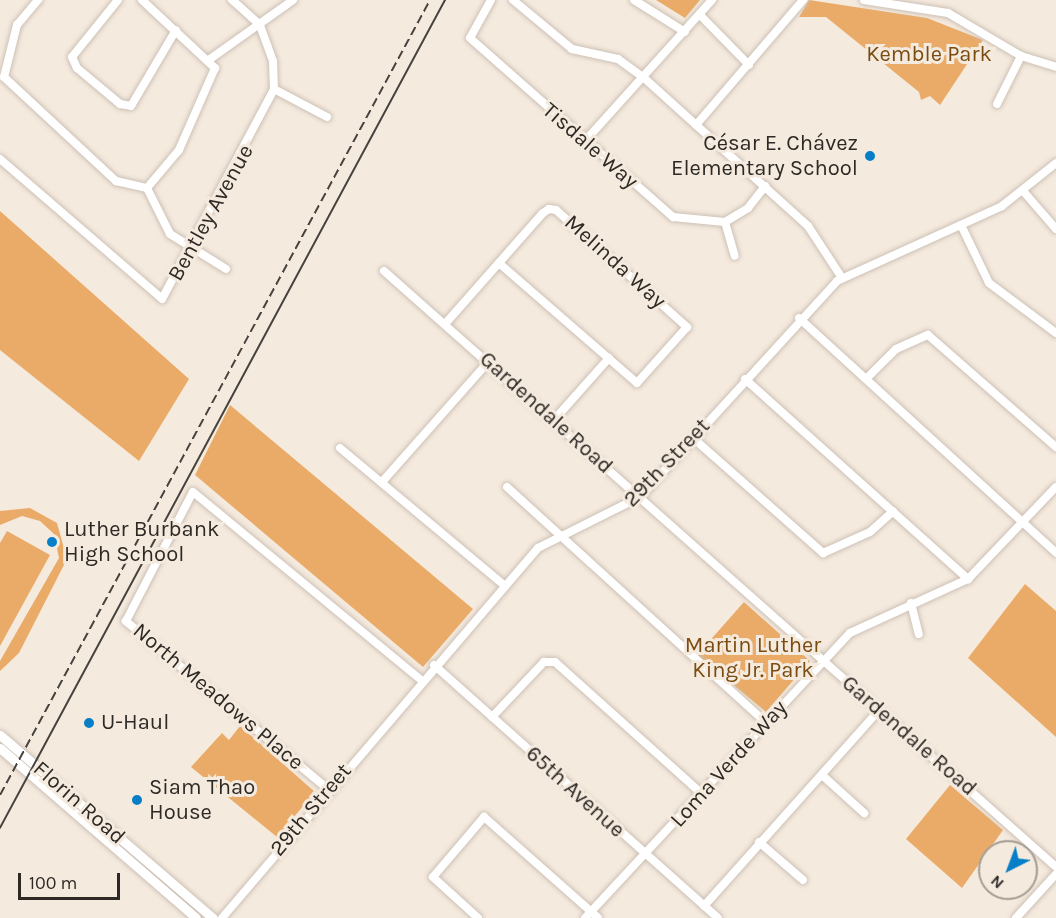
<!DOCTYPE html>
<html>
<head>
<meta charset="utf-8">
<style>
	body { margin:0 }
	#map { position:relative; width:1056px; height:918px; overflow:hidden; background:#f5eade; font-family:Karla,sans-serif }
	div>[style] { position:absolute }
	.green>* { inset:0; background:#eaab68 }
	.roads { filter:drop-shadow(0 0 2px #cdc1b6) drop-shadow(0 0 2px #cdc1b6) }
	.minor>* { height:8px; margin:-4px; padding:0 4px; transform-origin:4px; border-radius:4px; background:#fff }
	.major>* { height:9px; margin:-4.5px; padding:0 4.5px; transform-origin:4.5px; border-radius:4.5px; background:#fff }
	.tram>* { height:1.5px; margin:-0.75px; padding:0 0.75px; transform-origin:0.75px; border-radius:0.75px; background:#46423d }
	.rail>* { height:2px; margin-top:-1px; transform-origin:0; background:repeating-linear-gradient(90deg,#46423d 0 9px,transparent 0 13.5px) }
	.dots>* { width:16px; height:16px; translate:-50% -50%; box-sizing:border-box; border:3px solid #f5eade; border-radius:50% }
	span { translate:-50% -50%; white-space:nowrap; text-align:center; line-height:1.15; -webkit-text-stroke:6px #f5eade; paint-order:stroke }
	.park-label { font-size:22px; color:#7a4c11 }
	.poi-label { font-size:22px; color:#2d2925 }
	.right { translate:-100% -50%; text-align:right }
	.left { translate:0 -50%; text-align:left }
	.street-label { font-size:22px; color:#2d2925 }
	.north { position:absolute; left:978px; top:840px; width:60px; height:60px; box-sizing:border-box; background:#f5eade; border:2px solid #a59d94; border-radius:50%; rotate:222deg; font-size:16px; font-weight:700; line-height:24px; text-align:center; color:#2d2925 }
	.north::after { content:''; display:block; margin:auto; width:21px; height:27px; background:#067fc8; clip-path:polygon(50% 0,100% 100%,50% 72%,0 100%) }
	.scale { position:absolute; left:18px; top:873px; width:102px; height:27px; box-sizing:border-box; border:3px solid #2d2925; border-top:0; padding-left:8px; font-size:18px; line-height:21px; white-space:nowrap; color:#2d2925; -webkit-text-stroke:4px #f5eade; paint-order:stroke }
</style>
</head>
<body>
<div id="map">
	<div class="green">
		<i style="clip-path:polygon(656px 0,700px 0,685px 18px)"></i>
		<i style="clip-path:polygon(809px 0,927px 18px,983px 40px,940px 105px,930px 96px,921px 100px,919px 92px,826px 17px,799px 17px)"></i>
		<i style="clip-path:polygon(0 211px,189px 379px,139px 461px,0 350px)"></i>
		<i style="clip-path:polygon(230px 405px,473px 609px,423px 667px,195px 475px)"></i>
		<i style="clip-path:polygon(30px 508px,57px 523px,67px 559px,19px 653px,0 671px,0 661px,59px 558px,54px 534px,40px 521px,22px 516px,0 525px,0 511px)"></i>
		<i style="clip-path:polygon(7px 531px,50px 555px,0 646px,0 543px)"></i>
		<i style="clip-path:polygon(1025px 584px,1056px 611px,1056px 737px,968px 658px)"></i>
		<i style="clip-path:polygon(744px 602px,810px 661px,766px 712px,697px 655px)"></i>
		<i style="clip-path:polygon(240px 726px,315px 792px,277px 837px,191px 767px,222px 733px,229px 740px)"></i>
		<i style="clip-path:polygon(950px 785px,1003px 830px,962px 888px,906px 839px)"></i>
	</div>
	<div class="roads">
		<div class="minor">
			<i style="left:118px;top:0;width:73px;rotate:128.9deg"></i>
			<i style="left:72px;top:57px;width:12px;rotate:66deg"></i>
			<i style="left:77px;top:68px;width:56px;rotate:39.9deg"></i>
			<i style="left:120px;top:104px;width:11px;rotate:10deg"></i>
			<i style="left:131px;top:106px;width:88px;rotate:-59.4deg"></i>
			<i style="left:142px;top:0;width:100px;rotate:43deg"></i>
			<i style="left:215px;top:68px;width:90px;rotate:113.7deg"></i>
			<i style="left:179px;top:150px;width:50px;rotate:130.1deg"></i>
			<i style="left:491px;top:0;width:43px;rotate:118.9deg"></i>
			<i style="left:470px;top:38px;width:271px;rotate:41.4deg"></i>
			<i style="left:673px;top:217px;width:52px;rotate:5.5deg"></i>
			<i style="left:725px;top:222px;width:27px;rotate:-31deg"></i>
			<i style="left:748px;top:208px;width:28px;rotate:-52deg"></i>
			<i style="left:513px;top:0;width:77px;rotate:39.7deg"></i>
			<i style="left:572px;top:49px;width:47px;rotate:12.3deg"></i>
			<i style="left:618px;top:59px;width:31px;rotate:36deg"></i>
			<i style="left:643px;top:77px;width:222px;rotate:42.1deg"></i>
			<i style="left:808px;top:226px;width:62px;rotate:56.8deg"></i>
			<i style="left:634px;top:0;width:60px;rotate:32.1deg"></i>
			<i style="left:864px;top:0;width:85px;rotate:8.8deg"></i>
			<i style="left:948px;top:13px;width:85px;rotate:30.5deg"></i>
			<i style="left:1021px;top:56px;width:37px;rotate:17deg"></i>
			<i style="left:700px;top:15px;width:70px;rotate:45.6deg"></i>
			<i style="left:210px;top:59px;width:102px;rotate:-35.4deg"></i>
			<i style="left:4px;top:77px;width:153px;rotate:42.9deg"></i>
			<i style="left:116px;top:181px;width:32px;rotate:13deg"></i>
			<i style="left:4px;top:77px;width:54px;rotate:-76deg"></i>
			<i style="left:17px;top:25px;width:33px;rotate:-50deg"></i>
			<i style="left:274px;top:89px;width:60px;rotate:27.8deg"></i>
			<i style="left:997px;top:104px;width:54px;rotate:-63.4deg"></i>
			<i style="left:696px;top:125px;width:165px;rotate:-49.4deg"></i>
			<i style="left:585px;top:141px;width:190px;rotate:-48deg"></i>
			<i style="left:0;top:159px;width:214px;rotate:40.8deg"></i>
			<i style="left:162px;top:299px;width:238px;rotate:-61.9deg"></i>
			<i style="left:274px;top:89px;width:28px;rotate:-92deg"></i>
			<i style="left:273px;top:61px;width:38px;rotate:-110deg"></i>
			<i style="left:260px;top:25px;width:38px;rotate:-138deg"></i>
			<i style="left:147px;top:188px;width:51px;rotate:63.4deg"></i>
			<i style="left:170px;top:234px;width:66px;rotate:32deg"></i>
			<i style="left:1024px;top:192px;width:49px;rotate:49.1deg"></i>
			<i style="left:725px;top:222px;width:35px;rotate:74deg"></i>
			<i style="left:961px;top:225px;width:64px;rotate:64.2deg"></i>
			<i style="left:989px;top:283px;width:84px;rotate:36.7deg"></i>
			<i style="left:384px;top:271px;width:898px;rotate:41.57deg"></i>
			<i style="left:799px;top:318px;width:348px;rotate:42.4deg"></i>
			<i style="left:445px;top:324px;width:148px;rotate:-48.6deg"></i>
			<i style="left:543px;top:213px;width:7px;rotate:-34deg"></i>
			<i style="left:549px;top:209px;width:7px;rotate:8deg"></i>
			<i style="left:556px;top:210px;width:176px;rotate:41.8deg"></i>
			<i style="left:687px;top:327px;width:75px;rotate:131.8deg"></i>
			<i style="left:637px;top:383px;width:183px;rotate:-139deg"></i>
			<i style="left:745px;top:379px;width:300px;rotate:41.9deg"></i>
			<i style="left:866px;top:379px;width:42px;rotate:-45deg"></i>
			<i style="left:896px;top:349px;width:35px;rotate:-24deg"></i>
			<i style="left:928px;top:335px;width:170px;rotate:41.2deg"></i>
			<i style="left:554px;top:420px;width:83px;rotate:-48.4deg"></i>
			<i style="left:693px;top:438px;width:174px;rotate:41.5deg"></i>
			<i style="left:823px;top:553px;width:51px;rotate:-24.1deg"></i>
			<i style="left:870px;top:532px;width:31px;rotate:-42deg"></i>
			<i style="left:340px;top:448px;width:214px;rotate:39.9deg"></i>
			<i style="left:382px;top:482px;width:160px;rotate:-48.5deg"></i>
			<i style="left:507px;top:487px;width:349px;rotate:42.3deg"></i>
			<i style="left:911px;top:603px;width:32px;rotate:76deg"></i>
			<i style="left:434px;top:665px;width:380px;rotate:41.7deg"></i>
			<i style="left:492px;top:717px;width:76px;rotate:-46.6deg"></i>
			<i style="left:544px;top:662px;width:11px"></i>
			<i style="left:555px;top:662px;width:198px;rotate:41.9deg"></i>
			<i style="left:822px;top:775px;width:57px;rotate:42.1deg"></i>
			<i style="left:328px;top:789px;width:263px;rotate:-140.3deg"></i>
			<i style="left:126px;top:621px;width:145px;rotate:-62.6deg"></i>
			<i style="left:193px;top:492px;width:296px;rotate:39.5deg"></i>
			<i style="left:759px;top:842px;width:58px;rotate:40.8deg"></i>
			<i style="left:704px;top:906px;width:263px;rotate:-48.2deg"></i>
			<i style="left:222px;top:918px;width:487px;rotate:-49.5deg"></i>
			<i style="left:538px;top:548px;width:114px;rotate:-26.6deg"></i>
			<i style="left:640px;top:497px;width:292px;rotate:-47.6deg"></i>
			<i style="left:837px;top:281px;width:181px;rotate:-24.4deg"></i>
			<i style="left:1002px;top:206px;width:69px;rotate:-38.5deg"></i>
			<i style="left:478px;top:918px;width:61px;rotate:-137.7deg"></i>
			<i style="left:433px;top:877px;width:79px;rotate:-49.6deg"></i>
			<i style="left:484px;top:817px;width:152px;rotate:41.5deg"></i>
			<i style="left:585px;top:918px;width:389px;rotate:-47.1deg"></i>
			<i style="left:850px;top:633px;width:130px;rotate:-24.6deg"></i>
			<i style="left:968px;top:579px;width:127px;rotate:-46.3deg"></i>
			<i style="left:1016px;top:918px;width:59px;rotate:-47.7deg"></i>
		</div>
		<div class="major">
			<i style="left:0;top:735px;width:281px;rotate:40.7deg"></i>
			<i style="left:0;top:748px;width:259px;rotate:40.9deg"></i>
		</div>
	</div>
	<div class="tram">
		<i style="left:0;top:828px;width:940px;rotate:-61.74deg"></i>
	</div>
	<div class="rail">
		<i style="left:0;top:795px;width:904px;rotate:-61.59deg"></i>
	</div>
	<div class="dots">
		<i style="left:870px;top:156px;background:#067fc8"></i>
		<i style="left:52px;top:542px;background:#067fc8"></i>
		<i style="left:89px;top:723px;background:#067fc8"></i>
		<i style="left:137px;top:800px;background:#067fc8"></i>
	</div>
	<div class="park-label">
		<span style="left:929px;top:55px">Kemble Park</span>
		<span style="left:753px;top:658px">Martin Luther<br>King Jr. Park</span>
	</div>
	<div class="poi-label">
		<span class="right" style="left:858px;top:156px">César E. Chávez<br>Elementary School</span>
		<span class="left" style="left:64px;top:542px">Luther Burbank<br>High School</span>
		<span class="left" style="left:101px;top:723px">U-Haul</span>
		<span class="left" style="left:149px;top:800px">Siam Thao<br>House</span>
	</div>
	<div class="street-label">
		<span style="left:590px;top:146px;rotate:41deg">Tisdale Way</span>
		<span style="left:211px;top:213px;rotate:-61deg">Bentley Avenue</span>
		<span style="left:615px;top:262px;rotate:42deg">Melinda Way</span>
		<span style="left:546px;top:413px;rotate:42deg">Gardendale Road</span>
		<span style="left:667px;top:463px;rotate:-46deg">29th Street</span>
		<span style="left:218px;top:697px;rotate:40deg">North Meadows Place</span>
		<span style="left:909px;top:736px;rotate:41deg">Gardendale Road</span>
		<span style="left:729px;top:764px;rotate:-48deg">Loma Verde Way</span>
		<span style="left:575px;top:792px;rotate:42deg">65th Avenue</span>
		<span style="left:79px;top:803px;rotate:41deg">Florin Road</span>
		<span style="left:311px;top:810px;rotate:-50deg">29th Street</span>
	</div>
	<div class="north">N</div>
	<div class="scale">100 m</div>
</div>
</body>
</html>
